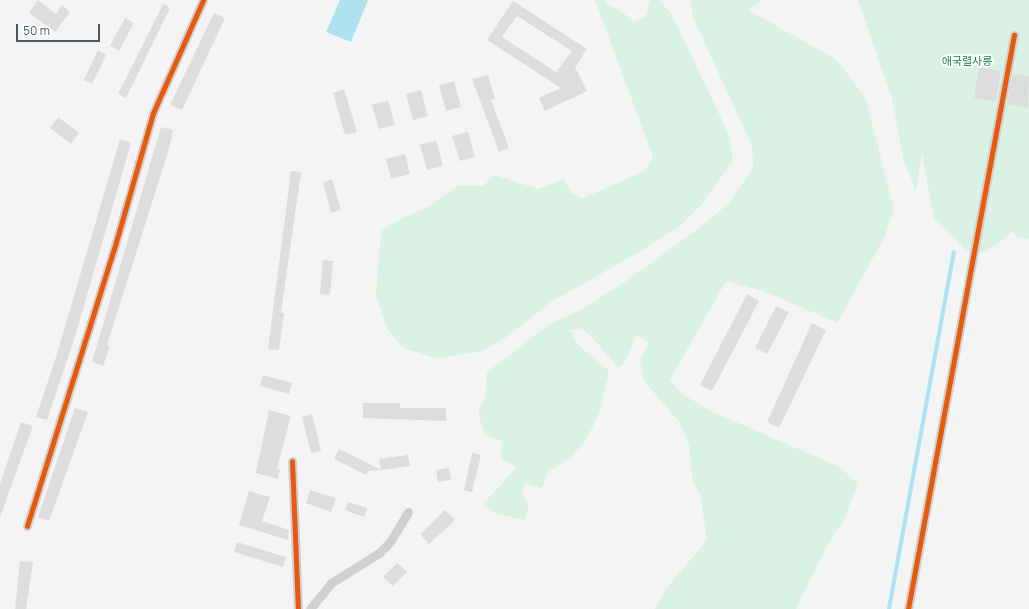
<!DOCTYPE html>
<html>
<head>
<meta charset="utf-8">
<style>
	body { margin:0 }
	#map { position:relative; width:1029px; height:609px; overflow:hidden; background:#f4f4f4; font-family:Manrope,"Noto Sans KR",sans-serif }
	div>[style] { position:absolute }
	.green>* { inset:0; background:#d9f2e3 }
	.water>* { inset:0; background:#aee2f0 }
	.stream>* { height:3.5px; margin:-1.75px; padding:0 1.75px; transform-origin:1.75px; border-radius:1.75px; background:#aee2f0 }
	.building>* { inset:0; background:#ddddde }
	.street>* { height:9px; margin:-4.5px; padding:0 4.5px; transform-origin:4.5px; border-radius:4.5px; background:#ced0d2 }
	.cycleway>* { height:5px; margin:-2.5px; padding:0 2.5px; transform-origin:2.5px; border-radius:2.5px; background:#e8590c }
	span { translate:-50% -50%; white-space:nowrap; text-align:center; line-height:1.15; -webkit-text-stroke:3.5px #fff; paint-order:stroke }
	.park-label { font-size:11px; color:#17864f }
	.scale { position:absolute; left:16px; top:24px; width:84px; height:18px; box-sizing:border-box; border:2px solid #4a5661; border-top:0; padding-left:5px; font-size:12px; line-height:14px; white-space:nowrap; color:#4a5661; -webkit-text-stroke:3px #fff; paint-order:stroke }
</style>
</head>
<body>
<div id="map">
	<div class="green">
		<i style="clip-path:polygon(595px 0,605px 0,607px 5px,619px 10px,634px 21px,646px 16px,650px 0,659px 0,671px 13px,730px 137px,733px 161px,702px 204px,681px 225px,643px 250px,552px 301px,508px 336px,479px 352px,435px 358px,403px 348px,387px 329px,376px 294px,381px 231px,400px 219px,429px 207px,457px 186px,483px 186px,495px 175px,538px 189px,563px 179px,572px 194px,583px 198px,645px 171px,653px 157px)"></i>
		<i style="clip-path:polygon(690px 0,762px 0,748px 10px,837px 60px,866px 99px,894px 210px,884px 238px,837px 323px,769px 293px,726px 281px,670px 380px,682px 394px,713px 412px,840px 467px,858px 484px,843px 522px,828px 544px,796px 609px,655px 609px,665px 590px,707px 540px,700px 493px,693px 483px,689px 445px,680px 423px,644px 381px,640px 362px,648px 342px,636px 335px,625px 362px,618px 368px,591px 336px,581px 328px,570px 330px,578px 345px,609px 371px,600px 412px,586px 440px,571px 457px,548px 472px,542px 488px,524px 483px,522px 494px,529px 506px,525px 520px,496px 514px,483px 504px,517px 467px,501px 458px,502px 441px,485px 435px,478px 413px,485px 397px,487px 372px,551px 323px,576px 312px,622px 284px,699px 228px,728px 204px,753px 168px,752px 146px,693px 17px)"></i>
		<i style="clip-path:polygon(858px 0,1029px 0,1029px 239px,1016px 236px,1014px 231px,984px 253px,967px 251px,934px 219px,922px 153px,916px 192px,903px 158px,892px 99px)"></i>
	</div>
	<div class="water">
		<i style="clip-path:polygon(340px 0,368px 0,351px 42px,326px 32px)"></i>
	</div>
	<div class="stream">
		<i style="left:889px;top:609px;width:362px;rotate:-79.7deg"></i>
	</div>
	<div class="building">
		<i style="clip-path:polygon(38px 0,56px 14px,62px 5px,70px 12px,55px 32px,29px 13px)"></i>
		<i style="clip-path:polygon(evenodd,513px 1px,587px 49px,575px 67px,587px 91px,545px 111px,539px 98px,561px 88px,487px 40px,513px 1px,517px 16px,572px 51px,556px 72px,502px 37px,517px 16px)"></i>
		<i style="clip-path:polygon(163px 4px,170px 8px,126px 98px,118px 94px)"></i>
		<i style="clip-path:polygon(214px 13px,225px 18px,182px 110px,170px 105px)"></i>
		<i style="clip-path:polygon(125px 18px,134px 23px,119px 51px,110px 46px)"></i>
		<i style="clip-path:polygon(98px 50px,106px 55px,92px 84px,84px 80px)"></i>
		<i style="clip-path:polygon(979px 67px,1001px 71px,996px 102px,974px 98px)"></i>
		<i style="clip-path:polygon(1013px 73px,1029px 76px,1028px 108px,1007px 104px)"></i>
		<i style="clip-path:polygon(488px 75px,495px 99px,491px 100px,509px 148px,499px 152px,472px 79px)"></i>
		<i style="clip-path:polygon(454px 81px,461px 107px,446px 111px,439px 86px)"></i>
		<i style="clip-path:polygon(344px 89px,357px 132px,345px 135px,333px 93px)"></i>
		<i style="clip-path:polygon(421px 90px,428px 116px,413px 120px,406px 94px)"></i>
		<i style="clip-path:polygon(388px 100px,395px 125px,379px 129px,372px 105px)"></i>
		<i style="clip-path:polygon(58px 117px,79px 133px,71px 144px,50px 128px)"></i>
		<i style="clip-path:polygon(161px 127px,173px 130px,169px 149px,107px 345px,110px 346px,103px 366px,92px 362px)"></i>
		<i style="clip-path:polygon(468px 132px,475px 157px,460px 161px,452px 136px)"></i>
		<i style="clip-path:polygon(120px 139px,131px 143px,75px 337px,47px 420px,36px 417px,57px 354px)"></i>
		<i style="clip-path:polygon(436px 140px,443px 166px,427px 170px,420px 145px)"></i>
		<i style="clip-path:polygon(405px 154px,410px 174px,391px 179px,386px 159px)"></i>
		<i style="clip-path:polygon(291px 171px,301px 172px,281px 313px,284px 313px,279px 350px,268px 349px)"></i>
		<i style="clip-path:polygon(332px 179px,341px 210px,331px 213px,323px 182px)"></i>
		<i style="clip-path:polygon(323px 260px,333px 261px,330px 295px,320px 294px)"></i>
		<i style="clip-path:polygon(747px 294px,759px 301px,712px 391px,700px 385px)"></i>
		<i style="clip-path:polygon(776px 306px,789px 312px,767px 354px,755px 348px)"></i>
		<i style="clip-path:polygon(812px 323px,826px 330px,779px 428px,767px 422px)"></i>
		<i style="clip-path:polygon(263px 375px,292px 383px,289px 394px,260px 386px)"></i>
		<i style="clip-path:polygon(363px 403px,400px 403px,400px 408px,446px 408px,446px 421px,363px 418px)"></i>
		<i style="clip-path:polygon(75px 408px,88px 412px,49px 521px,38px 517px)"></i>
		<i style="clip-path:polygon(269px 410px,291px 416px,277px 469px,280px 469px,278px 479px,256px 473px)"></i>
		<i style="clip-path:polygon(312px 414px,321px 451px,311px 453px,302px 417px)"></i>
		<i style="clip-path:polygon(21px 422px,33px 426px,0 517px,0 484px)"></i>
		<i style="clip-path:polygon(339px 449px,381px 470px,368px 471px,366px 475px,334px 459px)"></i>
		<i style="clip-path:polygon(472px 453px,481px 455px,472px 492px,464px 490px)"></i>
		<i style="clip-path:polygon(408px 455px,410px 466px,381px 470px,379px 459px)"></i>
		<i style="clip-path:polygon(449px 468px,451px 480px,438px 482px,436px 470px)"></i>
		<i style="clip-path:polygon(310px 490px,336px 498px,331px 512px,306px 503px)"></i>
		<i style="clip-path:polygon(249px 491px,270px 497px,262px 521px,289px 530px,288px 540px,239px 525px)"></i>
		<i style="clip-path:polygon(348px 502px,367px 508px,364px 517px,345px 510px)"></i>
		<i style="clip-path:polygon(445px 510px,455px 520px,429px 544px,420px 534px)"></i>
		<i style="clip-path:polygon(237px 542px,286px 557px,283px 567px,234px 552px)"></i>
		<i style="clip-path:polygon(20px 561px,33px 562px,26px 609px,15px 609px)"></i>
		<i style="clip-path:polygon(397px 563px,407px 572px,393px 586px,383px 577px)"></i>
	</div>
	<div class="street">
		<i style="left:292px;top:461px;width:148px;rotate:87.7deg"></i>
		<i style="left:27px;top:526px;width:298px;rotate:-72.6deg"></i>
		<i style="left:116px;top:242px;width:134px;rotate:-74deg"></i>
		<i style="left:153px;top:113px;width:124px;rotate:-66.1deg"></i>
		<i style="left:310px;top:609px;width:33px;rotate:-51deg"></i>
		<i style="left:331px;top:583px;width:57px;rotate:-32deg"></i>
		<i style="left:379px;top:553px;width:16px;rotate:-45deg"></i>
		<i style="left:390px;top:542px;width:35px;rotate:-59deg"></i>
		<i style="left:908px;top:609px;width:584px;rotate:-79.54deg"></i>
	</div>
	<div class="cycleway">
		<i style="left:292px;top:461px;width:148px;rotate:87.7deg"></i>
		<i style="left:27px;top:526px;width:298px;rotate:-72.6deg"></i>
		<i style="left:116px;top:242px;width:134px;rotate:-74deg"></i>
		<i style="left:153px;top:113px;width:124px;rotate:-66.1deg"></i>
		<i style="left:908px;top:609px;width:584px;rotate:-79.54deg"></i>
	</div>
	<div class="park-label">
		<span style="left:967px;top:61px">애국렬사릉</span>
	</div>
	<div class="scale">50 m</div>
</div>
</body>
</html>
